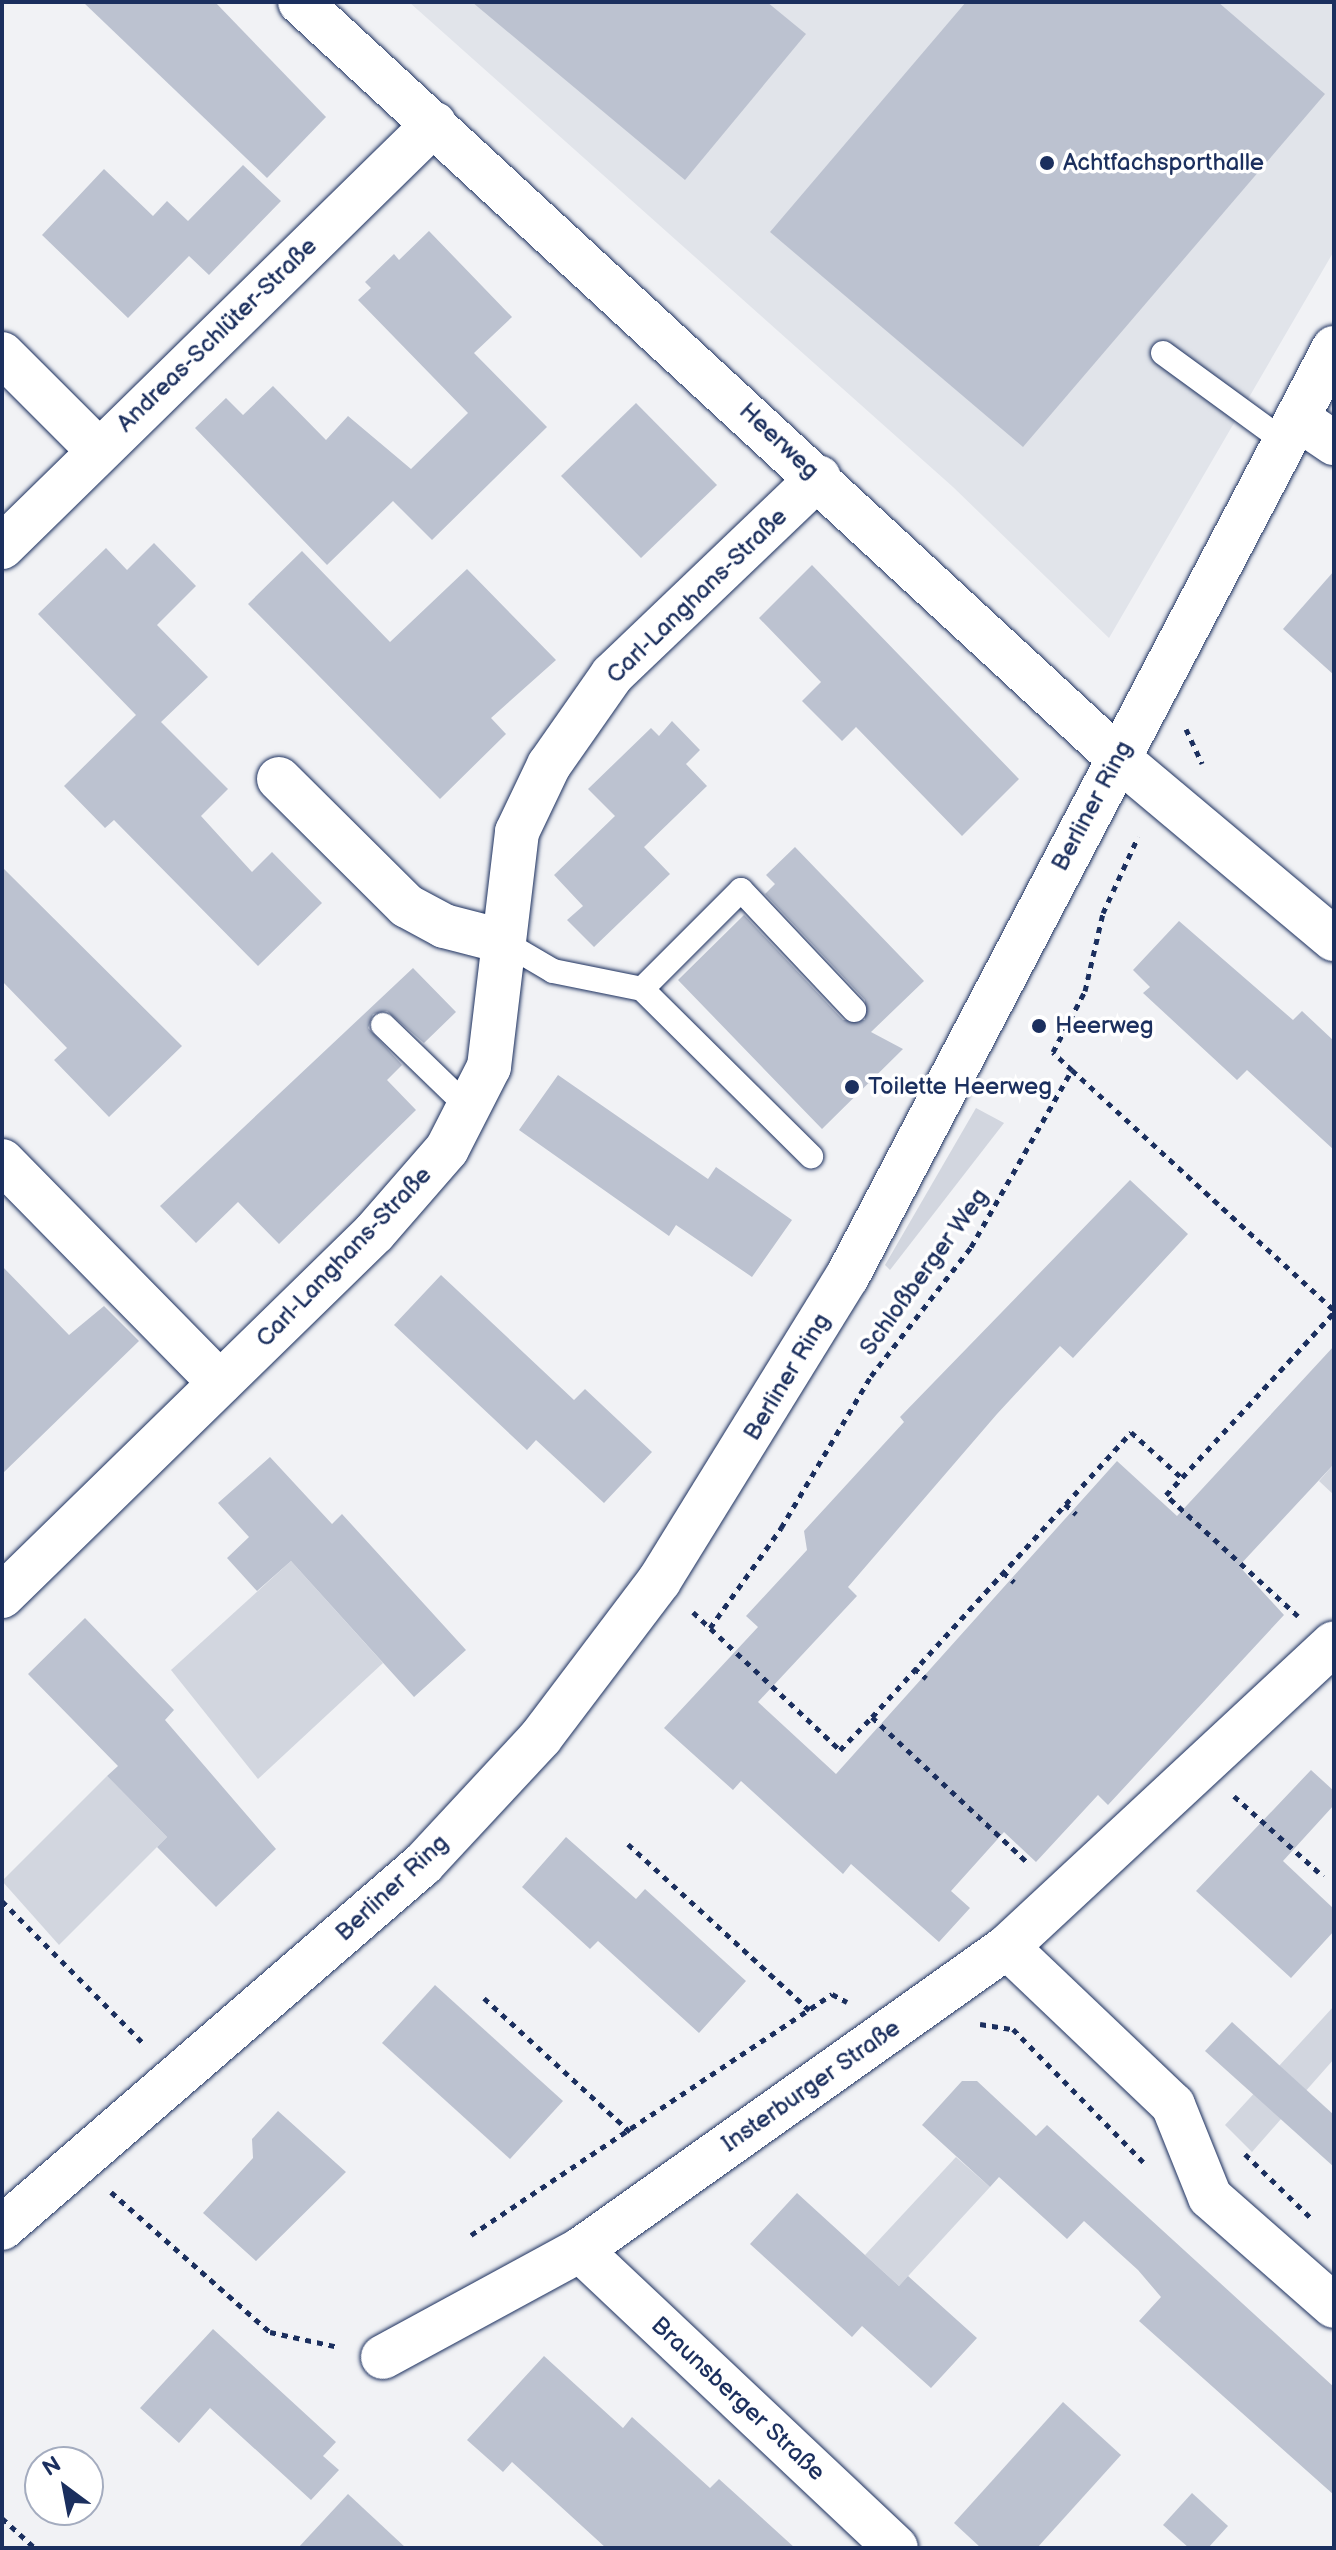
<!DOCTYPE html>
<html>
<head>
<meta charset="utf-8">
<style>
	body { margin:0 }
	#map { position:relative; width:1336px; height:2550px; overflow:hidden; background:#f1f2f5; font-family:"Balsamiq Sans",sans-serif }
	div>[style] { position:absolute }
	.built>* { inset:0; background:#e1e4ea }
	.green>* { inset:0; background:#d2d6df }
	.building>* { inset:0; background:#bcc2d0 }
	.path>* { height:5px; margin-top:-2.5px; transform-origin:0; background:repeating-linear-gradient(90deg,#1b2f5e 0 6px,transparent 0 12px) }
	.roads { filter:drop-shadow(0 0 2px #1b2f5e) drop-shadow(0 0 2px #1b2f5e) }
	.service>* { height:24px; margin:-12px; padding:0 12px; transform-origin:12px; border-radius:12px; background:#fff }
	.minor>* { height:44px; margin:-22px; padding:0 22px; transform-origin:22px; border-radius:22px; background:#fff }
	.tertiary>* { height:44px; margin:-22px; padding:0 22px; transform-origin:22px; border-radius:22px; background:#fff }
	.dots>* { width:22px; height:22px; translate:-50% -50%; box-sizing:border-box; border:4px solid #fff; border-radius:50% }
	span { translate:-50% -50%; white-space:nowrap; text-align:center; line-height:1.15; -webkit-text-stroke:7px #fff; paint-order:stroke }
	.poi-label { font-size:24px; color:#1b2f5e }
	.left { translate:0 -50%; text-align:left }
	.street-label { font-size:24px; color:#1b2f5e }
	.frame { position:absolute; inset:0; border:4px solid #1b2f5e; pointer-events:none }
	.north { position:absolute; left:24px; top:2446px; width:80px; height:80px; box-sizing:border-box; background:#fff; border:2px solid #a4acbf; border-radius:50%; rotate:328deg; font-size:22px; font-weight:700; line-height:32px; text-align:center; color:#1b2f5e }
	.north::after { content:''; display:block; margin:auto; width:28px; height:36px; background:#1b2f5e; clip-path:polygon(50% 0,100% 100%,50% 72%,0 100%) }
</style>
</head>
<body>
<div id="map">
	<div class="built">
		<i style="clip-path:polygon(409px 2px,1334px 2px,1334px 251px,1109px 638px,953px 487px)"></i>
	</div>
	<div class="green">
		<i style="clip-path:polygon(976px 1108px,1004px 1123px,890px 1270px,885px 1265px)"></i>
		<i style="clip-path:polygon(1334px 1464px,1334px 1495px,1319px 1481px)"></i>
		<i style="clip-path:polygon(291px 1561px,383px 1663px,258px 1779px,171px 1670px)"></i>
		<i style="clip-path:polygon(107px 1776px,167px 1837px,59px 1945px,2px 1881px)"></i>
		<i style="clip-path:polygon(1334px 2006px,1334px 2059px,1252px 2152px,1225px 2125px)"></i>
		<i style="clip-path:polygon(956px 2157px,990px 2187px,899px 2286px,865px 2255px)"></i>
	</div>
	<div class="building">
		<i style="clip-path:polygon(83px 2px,215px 2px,326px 117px,267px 178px)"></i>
		<i style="clip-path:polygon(472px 2px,767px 2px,806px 34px,685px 180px)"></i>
		<i style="clip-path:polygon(966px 2px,1218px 2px,1325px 94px,1023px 447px,770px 232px)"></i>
		<i style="clip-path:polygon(243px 165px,281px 201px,209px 275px,189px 256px,128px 318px,42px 235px,104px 169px,153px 216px,167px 201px,188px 221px)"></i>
		<i style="clip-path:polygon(429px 231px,512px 317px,474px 353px,547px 427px,432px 540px,393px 501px,327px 565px,195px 428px,226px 398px,243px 415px,273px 386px,326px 440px,348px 416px,411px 469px,468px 413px,358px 300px,371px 288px,365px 282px,394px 254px,399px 260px)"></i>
		<i style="clip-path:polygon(636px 403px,717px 485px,641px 558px,561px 476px)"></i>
		<i style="clip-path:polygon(154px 543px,196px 586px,157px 625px,208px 677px,161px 722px,228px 789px,201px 816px,252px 872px,272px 852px,322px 903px,258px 966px,114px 820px,105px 828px,64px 786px,136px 715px,38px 614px,106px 548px,127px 570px)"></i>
		<i style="clip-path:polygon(302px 551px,390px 642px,467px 569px,556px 660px,491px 718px,506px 734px,440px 799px,248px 604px)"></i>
		<i style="clip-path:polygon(812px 565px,1019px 779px,962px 836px,856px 727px,842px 741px,802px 701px,821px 682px,759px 618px)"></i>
		<i style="clip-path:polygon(1334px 571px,1334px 675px,1283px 629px)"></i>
		<i style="clip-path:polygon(672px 721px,700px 750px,686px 764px,707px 786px,644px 847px,670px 874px,594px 947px,567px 920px,583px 906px,554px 875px,615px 816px,588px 789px,651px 728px,659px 736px)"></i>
		<i style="clip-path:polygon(795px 847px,924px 981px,871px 1032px,903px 1049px,822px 1129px,678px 980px,744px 915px,843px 1020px,865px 1020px,865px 1000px,765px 894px,775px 884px,766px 875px)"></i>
		<i style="clip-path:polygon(2px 867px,182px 1046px,109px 1117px,54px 1060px,67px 1048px,2px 981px)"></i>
		<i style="clip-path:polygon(1179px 921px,1293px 1020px,1302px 1011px,1334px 1041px,1334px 1150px,1247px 1070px,1237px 1080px,1143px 993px,1150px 987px,1133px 970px)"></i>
		<i style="clip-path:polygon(413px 968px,456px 1012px,424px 1043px,387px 1011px,373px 1014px,368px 1028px,402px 1065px,387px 1080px,416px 1110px,279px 1244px,238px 1202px,196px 1243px,160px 1206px)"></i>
		<i style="clip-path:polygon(558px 1075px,708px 1179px,716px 1167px,792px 1220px,752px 1277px,676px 1225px,669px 1236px,519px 1130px)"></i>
		<i style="clip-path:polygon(1130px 1180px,1188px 1234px,1073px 1358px,1060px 1346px,997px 1414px,848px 1587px,857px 1596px,758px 1702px,836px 1774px,1117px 1461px,1177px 1516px,1334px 1346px,1334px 1464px,1239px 1566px,1284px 1615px,1108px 1805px,1098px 1795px,1036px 1862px,1004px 1832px,951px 1891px,970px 1908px,939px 1942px,851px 1864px,843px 1874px,741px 1781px,733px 1790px,664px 1728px,758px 1627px,746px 1616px,807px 1550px,804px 1531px,904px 1422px,900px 1417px)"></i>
		<i style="clip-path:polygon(2px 1266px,69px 1335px,104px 1306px,139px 1341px,2px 1474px)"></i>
		<i style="clip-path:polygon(441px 1275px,574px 1400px,585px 1389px,652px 1452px,604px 1503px,536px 1440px,527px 1450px,394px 1325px)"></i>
		<i style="clip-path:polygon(270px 1457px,332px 1524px,342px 1514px,466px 1650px,414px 1697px,291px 1561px,257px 1591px,227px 1558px,249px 1537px,218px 1503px)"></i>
		<i style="clip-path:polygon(85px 1618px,174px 1710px,165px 1720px,276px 1849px,216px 1907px,157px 1847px,167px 1837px,107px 1776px,118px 1766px,28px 1674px)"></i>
		<i style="clip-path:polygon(1311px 1770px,1334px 1791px,1334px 1805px,1283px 1861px,1334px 1909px,1334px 1931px,1291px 1978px,1196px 1891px)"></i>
		<i style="clip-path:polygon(566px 1837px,636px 1899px,645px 1889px,746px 1981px,699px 2033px,598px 1941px,590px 1949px,522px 1887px)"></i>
		<i style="clip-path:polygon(435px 1985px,563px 2101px,510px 2159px,382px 2043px)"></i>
		<i style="clip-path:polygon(1232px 2022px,1334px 2115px,1334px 2167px,1205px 2051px)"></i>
		<i style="clip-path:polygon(962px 2081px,977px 2081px,1036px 2136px,1047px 2125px,1334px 2387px,1334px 2495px,1139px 2321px,1161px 2297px,1138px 2270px,1084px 2221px,1067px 2239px,999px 2177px,990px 2187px,922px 2125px)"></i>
		<i style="clip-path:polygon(278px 2111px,346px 2172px,256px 2261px,203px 2213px,253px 2158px,252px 2139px)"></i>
		<i style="clip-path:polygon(797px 2193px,899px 2286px,908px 2276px,977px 2338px,931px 2388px,862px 2326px,852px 2337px,750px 2244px)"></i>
		<i style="clip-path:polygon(213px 2329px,336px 2442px,323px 2456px,339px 2470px,311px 2500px,210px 2408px,179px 2443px,140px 2408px)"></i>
		<i style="clip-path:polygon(544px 2356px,623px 2428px,632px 2417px,710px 2488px,719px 2479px,795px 2548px,606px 2548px,512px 2462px,503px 2472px,467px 2440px)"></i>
		<i style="clip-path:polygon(1063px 2402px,1121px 2455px,1037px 2548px,981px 2548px,954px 2523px)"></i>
		<i style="clip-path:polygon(1192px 2493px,1228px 2526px,1208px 2548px,1189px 2548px,1163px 2525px)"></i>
		<i style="clip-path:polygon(348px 2494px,406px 2548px,298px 2548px)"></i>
	</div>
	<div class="path">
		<i style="left:1186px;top:729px;width:38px;rotate:65deg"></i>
		<i style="left:1072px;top:1070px;width:26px;rotate:-137deg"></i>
		<i style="left:1053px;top:1052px;width:69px;rotate:-62.3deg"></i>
		<i style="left:1085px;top:991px;width:80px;rotate:-77deg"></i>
		<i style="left:1103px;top:913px;width:84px;rotate:-65.3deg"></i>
		<i style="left:1065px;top:1504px;width:15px;rotate:42deg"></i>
		<i style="left:1003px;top:1572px;width:15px;rotate:42deg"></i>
		<i style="left:693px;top:1612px;width:202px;rotate:43.2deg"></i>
		<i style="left:840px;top:1750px;width:46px;rotate:-45.9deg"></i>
		<i style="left:872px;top:1717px;width:214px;rotate:43.1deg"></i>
		<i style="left:1298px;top:1616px;width:179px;rotate:-137.5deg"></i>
		<i style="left:1166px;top:1495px;width:248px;rotate:-47.4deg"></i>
		<i style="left:710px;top:1628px;width:123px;rotate:-54.6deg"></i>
		<i style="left:781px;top:1528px;width:177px;rotate:-59.4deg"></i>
		<i style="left:871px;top:1376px;width:163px;rotate:-52.2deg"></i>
		<i style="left:971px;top:1247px;width:204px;rotate:-60.3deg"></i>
		<i style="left:1072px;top:1070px;width:355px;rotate:42.5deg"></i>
		<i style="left:914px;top:1668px;width:16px;rotate:40deg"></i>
		<i style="left:872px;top:1717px;width:385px;rotate:-47.7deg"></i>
		<i style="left:1131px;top:1432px;width:69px;rotate:42deg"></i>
		<i style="left:1234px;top:1796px;width:120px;rotate:42deg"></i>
		<i style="left:628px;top:1844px;width:246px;rotate:42.5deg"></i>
		<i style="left:2px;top:1901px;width:203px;rotate:45.2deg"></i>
		<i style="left:484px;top:1998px;width:198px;rotate:42.5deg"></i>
		<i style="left:980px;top:2024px;width:33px;rotate:9deg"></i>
		<i style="left:1013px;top:2029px;width:189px;rotate:45.6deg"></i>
		<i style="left:1245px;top:2154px;width:93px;rotate:44.1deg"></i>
		<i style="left:111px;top:2192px;width:212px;rotate:41.4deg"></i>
		<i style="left:270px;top:2332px;width:71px;rotate:12.3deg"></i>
		<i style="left:471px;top:2235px;width:434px;rotate:-33.7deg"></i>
		<i style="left:832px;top:1994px;width:17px;rotate:28deg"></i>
		<i style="left:2px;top:2518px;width:45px;rotate:42.3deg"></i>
	</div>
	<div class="roads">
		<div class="service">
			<i style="left:1163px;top:353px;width:151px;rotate:36.1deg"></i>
			<i style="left:502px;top:941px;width:59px;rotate:30.5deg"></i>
			<i style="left:553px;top:971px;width:91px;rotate:11.4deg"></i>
			<i style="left:642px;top:989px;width:238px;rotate:44.7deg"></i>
			<i style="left:642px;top:989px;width:140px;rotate:-45deg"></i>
			<i style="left:741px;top:890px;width:165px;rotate:46.7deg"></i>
			<i style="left:383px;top:1025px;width:118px;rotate:44deg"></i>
		</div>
		<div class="minor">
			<i style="left:300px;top:2px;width:1114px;rotate:42.74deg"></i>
			<i style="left:1118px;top:758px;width:282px;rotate:40deg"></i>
			<i style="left:2px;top:354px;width:136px;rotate:45deg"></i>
			<i style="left:1297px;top:418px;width:45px;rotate:34deg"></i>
			<i style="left:2px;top:547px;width:605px;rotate:-44.4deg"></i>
			<i style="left:279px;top:779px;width:180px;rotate:44.8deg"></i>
			<i style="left:407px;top:906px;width:42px;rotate:28.4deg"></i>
			<i style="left:444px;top:926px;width:60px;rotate:14.5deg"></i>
			<i style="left:2px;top:1161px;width:311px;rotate:45.5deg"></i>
			<i style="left:2px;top:1596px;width:520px;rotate:-44.3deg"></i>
			<i style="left:374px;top:1233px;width:111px;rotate:-49deg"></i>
			<i style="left:447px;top:1149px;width:92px;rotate:-62.9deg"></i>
			<i style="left:489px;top:1067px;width:237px;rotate:-83.2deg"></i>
			<i style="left:517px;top:832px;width:74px;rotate:-64.5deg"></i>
			<i style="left:549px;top:765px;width:110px;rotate:-55deg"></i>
			<i style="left:612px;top:675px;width:286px;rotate:-43.7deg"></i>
			<i style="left:1007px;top:1947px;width:229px;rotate:43.6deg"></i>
			<i style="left:1173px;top:2105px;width:99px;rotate:68.1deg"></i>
			<i style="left:1210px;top:2197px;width:165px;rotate:41.3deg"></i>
			<i style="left:580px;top:2250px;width:434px;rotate:43.3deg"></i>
			<i style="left:383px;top:2357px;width:224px;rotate:-28.5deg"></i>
			<i style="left:580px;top:2250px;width:524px;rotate:-35.36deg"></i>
			<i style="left:1007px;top:1947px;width:446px;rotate:-42.9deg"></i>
		</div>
		<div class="tertiary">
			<i style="left:2px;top:2228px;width:557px;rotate:-40.85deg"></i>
			<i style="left:423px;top:1864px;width:173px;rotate:-47.1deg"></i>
			<i style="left:541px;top:1737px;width:196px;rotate:-52.9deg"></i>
			<i style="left:659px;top:1581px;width:357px;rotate:-58.3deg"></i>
			<i style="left:847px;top:1277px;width:1049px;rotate:-62.34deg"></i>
		</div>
	</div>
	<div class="dots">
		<i style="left:1047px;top:163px;background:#1b2f5e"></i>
		<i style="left:1039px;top:1026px;background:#1b2f5e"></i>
		<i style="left:852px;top:1087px;background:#1b2f5e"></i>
	</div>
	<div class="poi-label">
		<span class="left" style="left:1063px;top:163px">Achtfachsporthalle</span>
		<span class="left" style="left:1055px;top:1026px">Heerweg</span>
		<span class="left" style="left:868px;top:1087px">Toilette Heerweg</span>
	</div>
	<div class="street-label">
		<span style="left:217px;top:335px;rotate:-44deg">Andreas-Schlüter-Straße</span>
		<span style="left:779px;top:441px;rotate:43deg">Heerweg</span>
		<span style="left:697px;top:596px;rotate:-44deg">Carl-Langhans-Straße</span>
		<span style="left:1092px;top:806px;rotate:-62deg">Berliner Ring</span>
		<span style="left:344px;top:1257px;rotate:-46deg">Carl-Langhans-Straße</span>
		<span style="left:924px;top:1272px;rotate:-54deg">Schloßberger Weg</span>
		<span style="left:787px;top:1377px;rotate:-59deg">Berliner Ring</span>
		<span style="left:392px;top:1888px;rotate:-43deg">Berliner Ring</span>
		<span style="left:811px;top:2086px;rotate:-35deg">Insterburger Straße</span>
		<span style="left:738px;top:2399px;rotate:43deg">Braunsberger Straße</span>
	</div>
	<div class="frame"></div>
	<div class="north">N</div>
</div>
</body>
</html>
